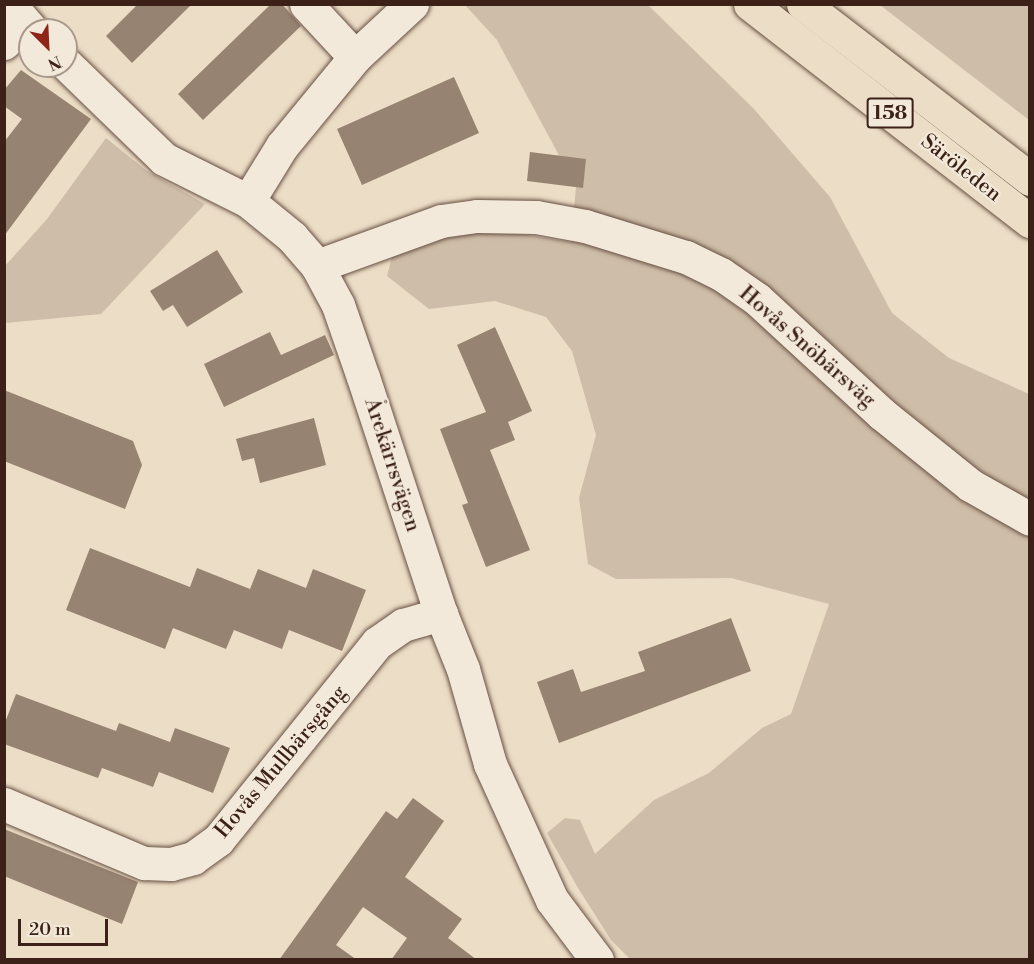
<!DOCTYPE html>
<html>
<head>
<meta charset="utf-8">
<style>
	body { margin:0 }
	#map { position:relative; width:1034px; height:964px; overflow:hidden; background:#ecddc6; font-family:"Libre Bodoni",serif }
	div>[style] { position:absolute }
	.green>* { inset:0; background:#cebda8 }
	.building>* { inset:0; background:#978372 }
	.roads { filter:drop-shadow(0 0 2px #675043) drop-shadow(0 0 2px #675043) }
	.street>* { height:33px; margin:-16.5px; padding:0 16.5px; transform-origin:16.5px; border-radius:16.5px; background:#f3e9da }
	.secondary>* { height:33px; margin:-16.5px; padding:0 16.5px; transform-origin:16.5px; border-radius:16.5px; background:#f3e9da }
	.primary>* { height:33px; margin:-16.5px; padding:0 16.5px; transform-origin:16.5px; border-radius:16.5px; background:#ecddc6 }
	span { translate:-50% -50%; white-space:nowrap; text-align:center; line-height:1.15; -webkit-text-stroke:4.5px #f3e9da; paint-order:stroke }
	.shield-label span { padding:2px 4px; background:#f3e9da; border:2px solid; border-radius:4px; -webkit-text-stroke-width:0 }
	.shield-label { font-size:20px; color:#3b2117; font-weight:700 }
	.street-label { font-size:21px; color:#3b2117 }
	.frame { position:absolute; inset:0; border:6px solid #3b2117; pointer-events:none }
	.north { position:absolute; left:18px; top:18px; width:60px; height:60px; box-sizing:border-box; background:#f3e9da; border:2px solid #a9998c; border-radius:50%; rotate:156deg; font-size:16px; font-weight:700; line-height:24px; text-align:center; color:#3b2117 }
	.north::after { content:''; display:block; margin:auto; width:21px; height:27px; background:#8f2418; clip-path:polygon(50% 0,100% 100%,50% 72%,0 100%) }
	.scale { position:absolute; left:18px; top:919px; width:90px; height:27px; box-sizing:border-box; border:3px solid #3b2117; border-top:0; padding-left:8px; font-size:18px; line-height:21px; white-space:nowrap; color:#3b2117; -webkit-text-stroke:4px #f3e9da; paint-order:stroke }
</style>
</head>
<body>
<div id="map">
	<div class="green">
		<i style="clip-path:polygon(465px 5px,648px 5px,754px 109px,830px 197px,892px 313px,949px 358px,1029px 394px,1029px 959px,630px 959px,611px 940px,578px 888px,547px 833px,565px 818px,580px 820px,595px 854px,654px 800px,709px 773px,762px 728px,791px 714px,829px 604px,731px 578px,616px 579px,588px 564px,579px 498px,596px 435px,572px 351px,546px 317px,495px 301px,429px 309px,387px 276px,394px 249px,476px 227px,571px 242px,576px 187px,497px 40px)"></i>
		<i style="clip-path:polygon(880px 5px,1029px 5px,1029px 120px)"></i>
		<i style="clip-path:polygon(106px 138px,147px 171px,205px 204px,101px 314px,5px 323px,5px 266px,47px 219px)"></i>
	</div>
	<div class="building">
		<i style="clip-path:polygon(138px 4px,192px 4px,132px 63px,106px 36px)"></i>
		<i style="clip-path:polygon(271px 4px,282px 4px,301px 26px,203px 120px,178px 94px)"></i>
		<i style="clip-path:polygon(21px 70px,91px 119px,4px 236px,4px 142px,22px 119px,4px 106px,4px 90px)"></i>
		<i style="clip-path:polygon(454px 77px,479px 133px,362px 185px,337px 129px)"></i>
		<i style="clip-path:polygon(530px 152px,586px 159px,583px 188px,527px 181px)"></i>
		<i style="clip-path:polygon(217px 250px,243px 292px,187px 327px,173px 305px,163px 311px,150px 291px)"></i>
		<i style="clip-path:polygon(495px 327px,532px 411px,508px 422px,515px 440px,490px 450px,530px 550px,486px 567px,462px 505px,468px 503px,440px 429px,486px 412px,457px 345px)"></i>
		<i style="clip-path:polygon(270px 332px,281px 355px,325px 335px,334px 355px,224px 407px,204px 364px)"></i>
		<i style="clip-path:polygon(4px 390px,133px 441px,142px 465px,125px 509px,4px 461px)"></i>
		<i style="clip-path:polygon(314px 418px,326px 465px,260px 483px,254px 458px,242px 461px,236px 439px)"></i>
		<i style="clip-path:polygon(90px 548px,190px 587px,197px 568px,250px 589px,258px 569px,306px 588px,313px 569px,366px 590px,342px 651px,289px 630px,282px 649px,234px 630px,226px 649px,173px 628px,165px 649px,66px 610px)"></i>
		<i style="clip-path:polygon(731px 618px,751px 671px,559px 743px,537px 682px,573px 669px,581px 692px,645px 671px,638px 652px)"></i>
		<i style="clip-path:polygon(16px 694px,116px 731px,119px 723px,170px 742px,175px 728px,230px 748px,213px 793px,159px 772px,153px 787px,102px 768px,98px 778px,4px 744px,4px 725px)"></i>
		<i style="clip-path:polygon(413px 798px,444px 821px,405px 877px,462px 919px,448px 938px,477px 960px,391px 960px,407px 938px,363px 907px,336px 945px,357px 960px,279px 960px,386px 811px,397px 819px)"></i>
		<i style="clip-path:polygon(4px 829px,138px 882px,122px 924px,4px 876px)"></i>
	</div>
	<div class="roads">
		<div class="street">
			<i style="left:4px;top:43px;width:29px;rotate:-49deg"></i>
			<i style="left:355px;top:57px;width:78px;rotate:-42.9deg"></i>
			<i style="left:248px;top:201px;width:65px;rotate:-58.3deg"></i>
			<i style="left:282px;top:146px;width:115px;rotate:-50.6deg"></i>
			<i style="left:355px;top:57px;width:72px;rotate:-132.8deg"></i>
			<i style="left:317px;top:266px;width:132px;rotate:-19.9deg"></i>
			<i style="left:441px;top:221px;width:36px;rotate:-8deg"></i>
			<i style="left:477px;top:216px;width:59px;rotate:1deg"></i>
			<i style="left:536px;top:217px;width:50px;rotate:10.4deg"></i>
			<i style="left:585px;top:226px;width:106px;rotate:17.1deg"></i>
			<i style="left:686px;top:257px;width:39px;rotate:26deg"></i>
			<i style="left:721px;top:274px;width:44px;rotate:34.8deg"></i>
			<i style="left:757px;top:299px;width:170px;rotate:42.6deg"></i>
			<i style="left:882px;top:414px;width:113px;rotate:38.9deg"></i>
			<i style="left:970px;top:485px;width:69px;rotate:29.5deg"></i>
			<i style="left:4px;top:804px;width:152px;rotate:22.9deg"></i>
			<i style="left:144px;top:863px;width:27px;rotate:2deg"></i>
			<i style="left:171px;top:864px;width:23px;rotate:-15deg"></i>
			<i style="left:193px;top:858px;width:31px;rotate:-36deg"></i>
			<i style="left:218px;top:840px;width:253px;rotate:-51.1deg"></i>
			<i style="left:377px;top:643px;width:32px;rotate:-35deg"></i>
			<i style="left:403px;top:625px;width:40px;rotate:-16deg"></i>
		</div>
		<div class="secondary">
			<i style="left:9px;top:4px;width:35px;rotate:49deg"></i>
			<i style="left:66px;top:64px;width:136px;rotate:44.1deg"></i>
			<i style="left:164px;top:159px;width:94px;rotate:26.6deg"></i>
			<i style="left:248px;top:201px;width:57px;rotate:39.3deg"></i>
			<i style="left:292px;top:237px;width:38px;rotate:49deg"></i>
			<i style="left:317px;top:266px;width:44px;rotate:61.7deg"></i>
			<i style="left:338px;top:305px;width:76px;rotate:70.9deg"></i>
			<i style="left:363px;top:377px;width:250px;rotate:71.8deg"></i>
			<i style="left:441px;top:614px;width:59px;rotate:68.2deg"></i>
			<i style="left:463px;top:669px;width:99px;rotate:74.1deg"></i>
			<i style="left:490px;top:764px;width:149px;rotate:65.5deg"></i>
			<i style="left:552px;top:900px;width:75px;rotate:53.1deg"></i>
		</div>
		<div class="primary">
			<i style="left:750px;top:4px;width:354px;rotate:37.8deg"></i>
			<i style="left:803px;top:4px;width:287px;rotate:37.6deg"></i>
		</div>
	</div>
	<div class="shield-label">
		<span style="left:890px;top:113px">158</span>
	</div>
	<div class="street-label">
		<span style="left:961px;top:168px;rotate:38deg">Säröleden</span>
		<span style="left:807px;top:347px;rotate:41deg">Hovås Snöbärsväg</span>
		<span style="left:392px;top:465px;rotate:72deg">Årekärrsvägen</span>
		<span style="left:281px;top:762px;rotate:-50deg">Hovås Mullbärsgång</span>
	</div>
	<div class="frame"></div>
	<div class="north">N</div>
	<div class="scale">20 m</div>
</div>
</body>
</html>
